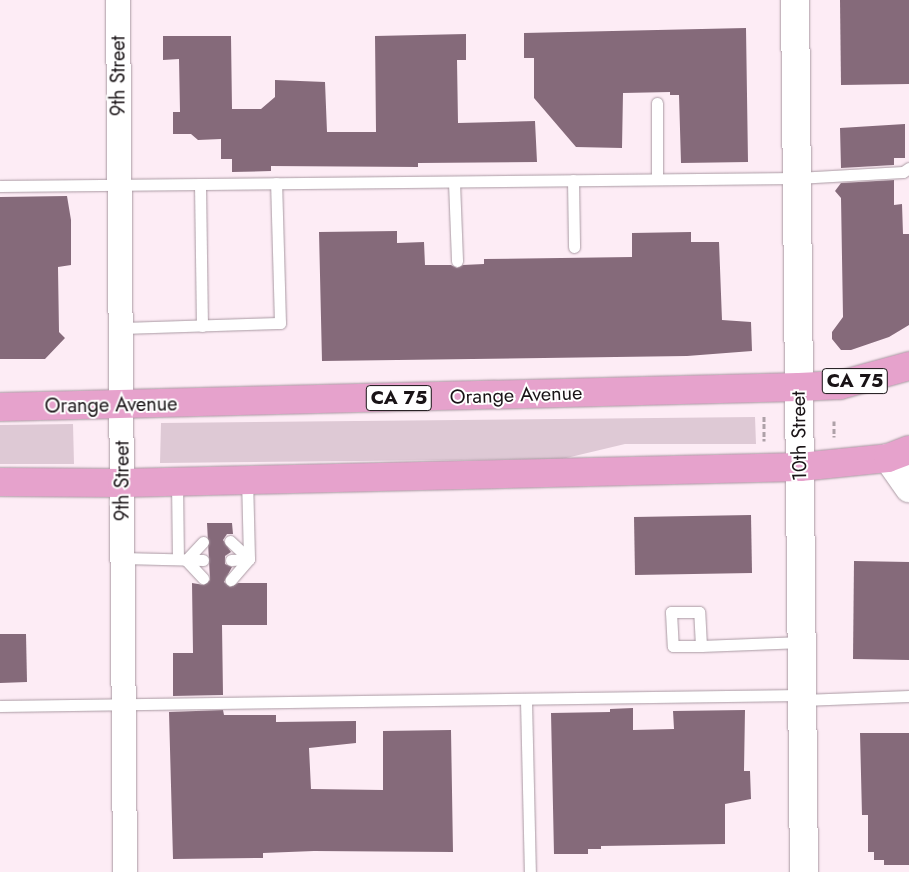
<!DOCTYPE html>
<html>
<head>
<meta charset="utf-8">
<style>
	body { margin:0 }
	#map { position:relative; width:909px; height:872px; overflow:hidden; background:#fdecf5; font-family:Jost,sans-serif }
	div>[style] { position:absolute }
	.green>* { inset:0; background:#dec9d5 }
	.building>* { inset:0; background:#856a7a }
	.path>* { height:3px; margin-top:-1.5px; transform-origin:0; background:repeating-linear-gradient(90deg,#aea1a8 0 5px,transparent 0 7.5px) }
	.roads { filter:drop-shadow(0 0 1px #aa9aa3) drop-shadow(0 0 1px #aa9aa3) }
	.service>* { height:11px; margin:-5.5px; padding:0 5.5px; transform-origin:5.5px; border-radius:5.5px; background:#fff }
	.minor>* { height:24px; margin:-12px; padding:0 12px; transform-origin:12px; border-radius:12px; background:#fff }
	.tertiary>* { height:28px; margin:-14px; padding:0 14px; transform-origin:14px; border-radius:14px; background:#fff }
	.trunk>* { height:28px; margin:-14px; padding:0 14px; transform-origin:14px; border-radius:14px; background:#e6a2cc }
	span { translate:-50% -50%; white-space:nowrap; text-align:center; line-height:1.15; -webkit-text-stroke:4px #fff; paint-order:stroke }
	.shield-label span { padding:1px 4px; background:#fff; border:1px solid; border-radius:4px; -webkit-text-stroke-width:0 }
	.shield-label { font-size:19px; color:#191316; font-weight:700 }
	.street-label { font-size:20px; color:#191316 }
</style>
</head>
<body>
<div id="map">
	<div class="green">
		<i style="clip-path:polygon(755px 417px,756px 444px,625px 444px,562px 459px,160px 463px,161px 423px)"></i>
		<i style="clip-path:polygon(73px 424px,74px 464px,0 464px,0 425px)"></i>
	</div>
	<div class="building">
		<i style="clip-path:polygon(840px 0,909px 0,909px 84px,841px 85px)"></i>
		<i style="clip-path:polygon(746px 28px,748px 162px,681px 163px,679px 95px,670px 95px,670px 92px,623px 93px,622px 148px,576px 147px,534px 98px,534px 58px,524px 58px,524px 33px)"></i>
		<i style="clip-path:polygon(466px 34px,466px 60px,457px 60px,458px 123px,535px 121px,537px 162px,418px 163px,418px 167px,271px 166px,271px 171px,232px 172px,232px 159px,221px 159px,221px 139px,198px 140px,191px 134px,173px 134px,173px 112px,180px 112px,179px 59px,163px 60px,163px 36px,231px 36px,232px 109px,261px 109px,275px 97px,275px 80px,325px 82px,327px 132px,376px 132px,375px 36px)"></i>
		<i style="clip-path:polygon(905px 124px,905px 158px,894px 158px,894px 165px,841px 168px,840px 128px)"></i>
		<i style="clip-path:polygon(894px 180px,894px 205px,902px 204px,903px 234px,909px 234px,909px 325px,889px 337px,851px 350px,841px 350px,832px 339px,832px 332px,843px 317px,841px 198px,835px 191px,841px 183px)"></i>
		<i style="clip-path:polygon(67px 196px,71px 220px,71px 265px,58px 267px,59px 332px,65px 338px,45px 359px,0 359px,0 197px)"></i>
		<i style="clip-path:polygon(397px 231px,397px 243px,424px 242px,425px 265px,451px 265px,457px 268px,463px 265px,484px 264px,484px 259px,632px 257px,632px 233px,691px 232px,691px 242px,719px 242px,722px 320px,751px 322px,752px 351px,687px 356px,322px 361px,319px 232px)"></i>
		<i style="clip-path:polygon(751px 515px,752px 573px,635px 575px,634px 517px)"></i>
		<i style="clip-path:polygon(207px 523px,232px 523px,233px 534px,227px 534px,223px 540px,231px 552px,225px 556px,225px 564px,232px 567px,224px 582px,230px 587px,238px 583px,267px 583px,267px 625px,222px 625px,223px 695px,173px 696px,173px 653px,193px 653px,192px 583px,204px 585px,210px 580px)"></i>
		<i style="clip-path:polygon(854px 561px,909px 562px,909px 660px,853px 659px)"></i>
		<i style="clip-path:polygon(0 634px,26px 634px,27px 682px,0 683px)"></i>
		<i style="clip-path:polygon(633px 708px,633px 730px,674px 729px,673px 711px,745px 710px,744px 771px,750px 771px,751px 799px,725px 804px,725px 844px,601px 846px,601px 849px,588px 849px,588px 854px,554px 854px,551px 713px,610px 712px,610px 709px)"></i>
		<i style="clip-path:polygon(223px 710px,224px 715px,276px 715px,276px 722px,356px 721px,356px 743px,309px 748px,311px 789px,383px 790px,383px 731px,451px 730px,453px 852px,314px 851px,263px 853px,263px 858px,173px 859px,169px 712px)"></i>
		<i style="clip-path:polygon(860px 733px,909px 733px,909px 865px,884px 865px,884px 860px,874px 860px,874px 852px,868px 852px,868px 815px,862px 815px)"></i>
	</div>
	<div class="path">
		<i style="left:764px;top:416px;width:25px;rotate:90deg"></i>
		<i style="left:834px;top:421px;width:16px;rotate:90deg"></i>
	</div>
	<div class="roads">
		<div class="service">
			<i style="left:657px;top:103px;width:76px;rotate:90deg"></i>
			<i style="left:573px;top:180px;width:67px;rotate:89.1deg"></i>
			<i style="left:454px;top:182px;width:79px;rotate:87.8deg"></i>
			<i style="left:200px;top:184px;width:142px;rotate:89.2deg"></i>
			<i style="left:0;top:186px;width:797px;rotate:-0.58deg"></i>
			<i style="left:797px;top:178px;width:106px;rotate:-3.2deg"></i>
			<i style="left:903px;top:172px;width:7px;rotate:-34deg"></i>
			<i style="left:120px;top:328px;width:160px;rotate:-1.8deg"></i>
			<i style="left:280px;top:323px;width:140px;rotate:-91.6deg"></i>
			<i style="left:177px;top:481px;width:78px;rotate:89.3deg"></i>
			<i style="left:230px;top:541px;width:26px;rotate:43deg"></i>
			<i style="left:249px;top:559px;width:28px;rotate:131deg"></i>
			<i style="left:203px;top:542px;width:25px;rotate:133deg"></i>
			<i style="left:186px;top:560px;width:25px;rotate:47deg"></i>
			<i style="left:122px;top:558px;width:81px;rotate:1.4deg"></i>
			<i style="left:231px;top:560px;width:18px;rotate:-3deg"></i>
			<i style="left:249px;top:559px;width:80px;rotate:-91.4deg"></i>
			<i style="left:701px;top:646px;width:34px;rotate:-93deg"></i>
			<i style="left:699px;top:612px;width:28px;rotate:180deg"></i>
			<i style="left:671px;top:612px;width:34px;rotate:87deg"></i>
			<i style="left:673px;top:646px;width:28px"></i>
			<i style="left:701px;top:646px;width:101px;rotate:-2.3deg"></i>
			<i style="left:526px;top:700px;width:172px;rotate:88.7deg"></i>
			<i style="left:802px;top:700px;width:107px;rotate:-2.1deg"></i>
			<i style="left:0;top:706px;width:802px;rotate:-0.79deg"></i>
		</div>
		<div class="minor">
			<i style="left:118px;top:0;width:872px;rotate:89.54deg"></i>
		</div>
		<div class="tertiary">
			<i style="left:795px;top:0;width:872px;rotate:89.41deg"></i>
			<i style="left:888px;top:458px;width:37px;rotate:55deg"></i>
		</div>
		<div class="trunk">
			<i style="left:0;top:407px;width:799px;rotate:-1.43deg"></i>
			<i style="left:799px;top:387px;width:41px;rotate:-2.8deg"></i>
			<i style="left:840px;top:385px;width:72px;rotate:-15.4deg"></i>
			<i style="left:0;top:482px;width:122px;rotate:0.5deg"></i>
			<i style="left:122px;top:483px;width:678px;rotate:-1.35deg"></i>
			<i style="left:800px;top:467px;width:88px;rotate:-5.8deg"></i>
			<i style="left:888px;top:458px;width:22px;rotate:-21deg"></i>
		</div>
	</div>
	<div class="shield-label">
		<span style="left:855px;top:381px">CA 75</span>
		<span style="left:399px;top:398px">CA 75</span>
	</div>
	<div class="street-label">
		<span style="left:118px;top:76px;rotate:-90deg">9th Street</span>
		<span style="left:516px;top:395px;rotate:-2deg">Orange Avenue</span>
		<span style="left:111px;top:405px;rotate:-1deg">Orange Avenue</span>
		<span style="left:799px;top:436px;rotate:-91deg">10th Street</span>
		<span style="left:122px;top:481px;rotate:-90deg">9th Street</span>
	</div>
</div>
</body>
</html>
